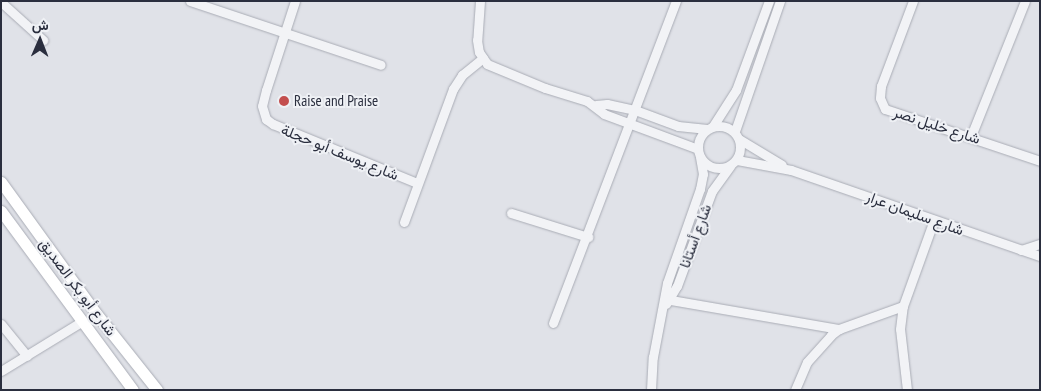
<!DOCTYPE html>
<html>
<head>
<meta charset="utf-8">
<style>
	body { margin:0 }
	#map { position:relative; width:1041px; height:391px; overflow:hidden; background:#e0e2e8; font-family:"PT Sans Narrow",Vazirmatn,sans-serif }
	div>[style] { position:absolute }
	.roads { filter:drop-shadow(0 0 1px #a9acb5) drop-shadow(0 0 1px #a9acb5) }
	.minor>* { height:9px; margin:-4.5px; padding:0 4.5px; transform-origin:4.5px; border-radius:4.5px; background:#f2f3f6 }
	.minor>.ring { margin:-4.5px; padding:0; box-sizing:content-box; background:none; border:9px solid #f2f3f6; border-radius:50% }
	.major>* { height:11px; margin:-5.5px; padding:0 5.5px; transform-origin:5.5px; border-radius:5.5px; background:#fff }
	.dots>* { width:14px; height:14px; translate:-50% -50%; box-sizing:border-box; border:2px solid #eff1f5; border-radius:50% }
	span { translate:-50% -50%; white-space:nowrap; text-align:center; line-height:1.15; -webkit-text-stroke:4px #eff1f5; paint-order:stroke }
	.poi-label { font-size:15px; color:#2a2e3e }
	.left { translate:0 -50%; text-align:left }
	.street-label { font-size:15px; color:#2a2e3e }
	.frame { position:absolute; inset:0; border:2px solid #2a2e3e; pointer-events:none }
	.north { position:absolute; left:15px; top:15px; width:50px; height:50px; -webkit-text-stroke:4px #eff1f5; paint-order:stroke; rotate:1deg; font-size:14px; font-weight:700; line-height:20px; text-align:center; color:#2a2e3e }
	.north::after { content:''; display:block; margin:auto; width:18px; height:22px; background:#2a2e3e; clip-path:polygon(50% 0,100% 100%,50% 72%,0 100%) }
</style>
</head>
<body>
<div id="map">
	<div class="roads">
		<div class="minor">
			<i style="left:190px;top:1px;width:201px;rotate:18.5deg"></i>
			<i style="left:295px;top:1px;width:94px;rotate:108deg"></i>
			<i style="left:266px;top:90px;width:16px;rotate:104deg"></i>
			<i style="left:262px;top:106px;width:14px;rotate:73deg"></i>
			<i style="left:266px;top:119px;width:9px;rotate:36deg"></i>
			<i style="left:273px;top:124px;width:156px;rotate:22.3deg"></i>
			<i style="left:480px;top:1px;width:39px;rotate:94deg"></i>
			<i style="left:477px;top:40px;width:12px;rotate:81deg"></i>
			<i style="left:479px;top:52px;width:14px;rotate:56deg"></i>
			<i style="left:487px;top:64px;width:63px;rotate:22.5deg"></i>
			<i style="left:545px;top:88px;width:44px;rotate:17.2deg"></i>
			<i style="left:587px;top:101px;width:21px;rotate:37deg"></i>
			<i style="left:604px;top:114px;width:100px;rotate:20.4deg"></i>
			<i style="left:913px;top:1px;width:91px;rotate:110.6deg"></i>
			<i style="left:881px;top:86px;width:12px;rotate:95deg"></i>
			<i style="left:880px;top:98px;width:12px;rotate:66deg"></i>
			<i style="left:885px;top:109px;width:163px;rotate:18.5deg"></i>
			<i style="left:1px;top:2px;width:57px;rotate:42.1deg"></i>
			<i style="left:596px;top:105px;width:11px;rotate:-5deg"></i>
			<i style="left:607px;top:104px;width:29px;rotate:12deg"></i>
			<i style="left:635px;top:110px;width:46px;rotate:20.4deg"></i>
			<i style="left:678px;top:126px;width:29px;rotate:6deg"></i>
			<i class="ring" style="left:698px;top:126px;width:33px;height:33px"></i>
			<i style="left:713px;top:126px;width:43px;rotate:-57.4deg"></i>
			<i style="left:736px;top:90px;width:95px;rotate:-69.7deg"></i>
			<i style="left:735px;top:131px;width:138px;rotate:-70.9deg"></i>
			<i style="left:971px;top:136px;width:145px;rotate:-68.2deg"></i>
			<i style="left:739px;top:139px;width:50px;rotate:31.2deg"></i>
			<i style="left:737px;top:160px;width:55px;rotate:10.5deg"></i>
			<i style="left:791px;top:170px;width:263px;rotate:19.1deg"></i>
			<i style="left:511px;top:213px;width:81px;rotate:17.3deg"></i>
			<i style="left:404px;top:222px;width:142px;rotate:-69.8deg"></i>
			<i style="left:453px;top:89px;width:17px;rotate:-57deg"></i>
			<i style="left:462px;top:75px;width:27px;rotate:-39deg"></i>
			<i style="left:1021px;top:250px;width:20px;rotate:-18deg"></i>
			<i style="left:665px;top:299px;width:177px;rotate:9.8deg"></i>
			<i style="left:666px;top:304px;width:21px;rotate:-59deg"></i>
			<i style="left:677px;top:286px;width:101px;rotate:-69.8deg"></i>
			<i style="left:712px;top:191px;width:31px;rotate:-54deg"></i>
			<i style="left:553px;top:323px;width:345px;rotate:-69.1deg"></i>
			<i style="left:1px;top:324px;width:41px;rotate:50.9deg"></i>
			<i style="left:1px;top:371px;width:94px;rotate:-31.5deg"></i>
			<i style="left:651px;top:390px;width:33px;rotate:-87deg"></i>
			<i style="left:653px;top:357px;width:75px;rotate:-79.3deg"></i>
			<i style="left:667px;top:283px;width:100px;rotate:-70.7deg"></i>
			<i style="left:700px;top:189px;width:15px;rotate:-79deg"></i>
			<i style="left:703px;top:174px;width:17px;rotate:-100deg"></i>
			<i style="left:795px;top:390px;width:30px;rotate:-67deg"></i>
			<i style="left:807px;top:362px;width:36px;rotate:-48deg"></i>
			<i style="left:831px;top:335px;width:10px;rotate:-37deg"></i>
			<i style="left:839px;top:329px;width:68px;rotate:-19.8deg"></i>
			<i style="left:907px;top:390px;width:61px;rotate:-96.5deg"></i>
			<i style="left:900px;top:329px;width:23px;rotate:-83deg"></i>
			<i style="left:903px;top:306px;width:91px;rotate:-70.2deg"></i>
		</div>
		<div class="major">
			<i style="left:1px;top:182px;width:160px;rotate:54.1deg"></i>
			<i style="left:95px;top:312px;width:100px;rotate:51.5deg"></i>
			<i style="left:1px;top:211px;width:222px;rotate:53.6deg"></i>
		</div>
	</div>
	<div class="dots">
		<i style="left:284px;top:101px;background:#c34e4e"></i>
	</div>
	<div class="poi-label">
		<span class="left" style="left:294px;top:101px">Raise and Praise</span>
	</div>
	<div class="street-label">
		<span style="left:937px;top:125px;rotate:18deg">شارع خليل نصر</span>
		<span style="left:340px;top:152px;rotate:22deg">شارع يوسف أبو حجلة</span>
		<span style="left:915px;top:213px;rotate:20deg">شارع سليمان عرار</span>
		<span style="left:695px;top:236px;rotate:-70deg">شارع أستانا</span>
		<span style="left:78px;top:287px;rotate:53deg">شارع أبو بكر الصديق</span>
	</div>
	<div class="frame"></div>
	<div class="north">ش</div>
</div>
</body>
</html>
